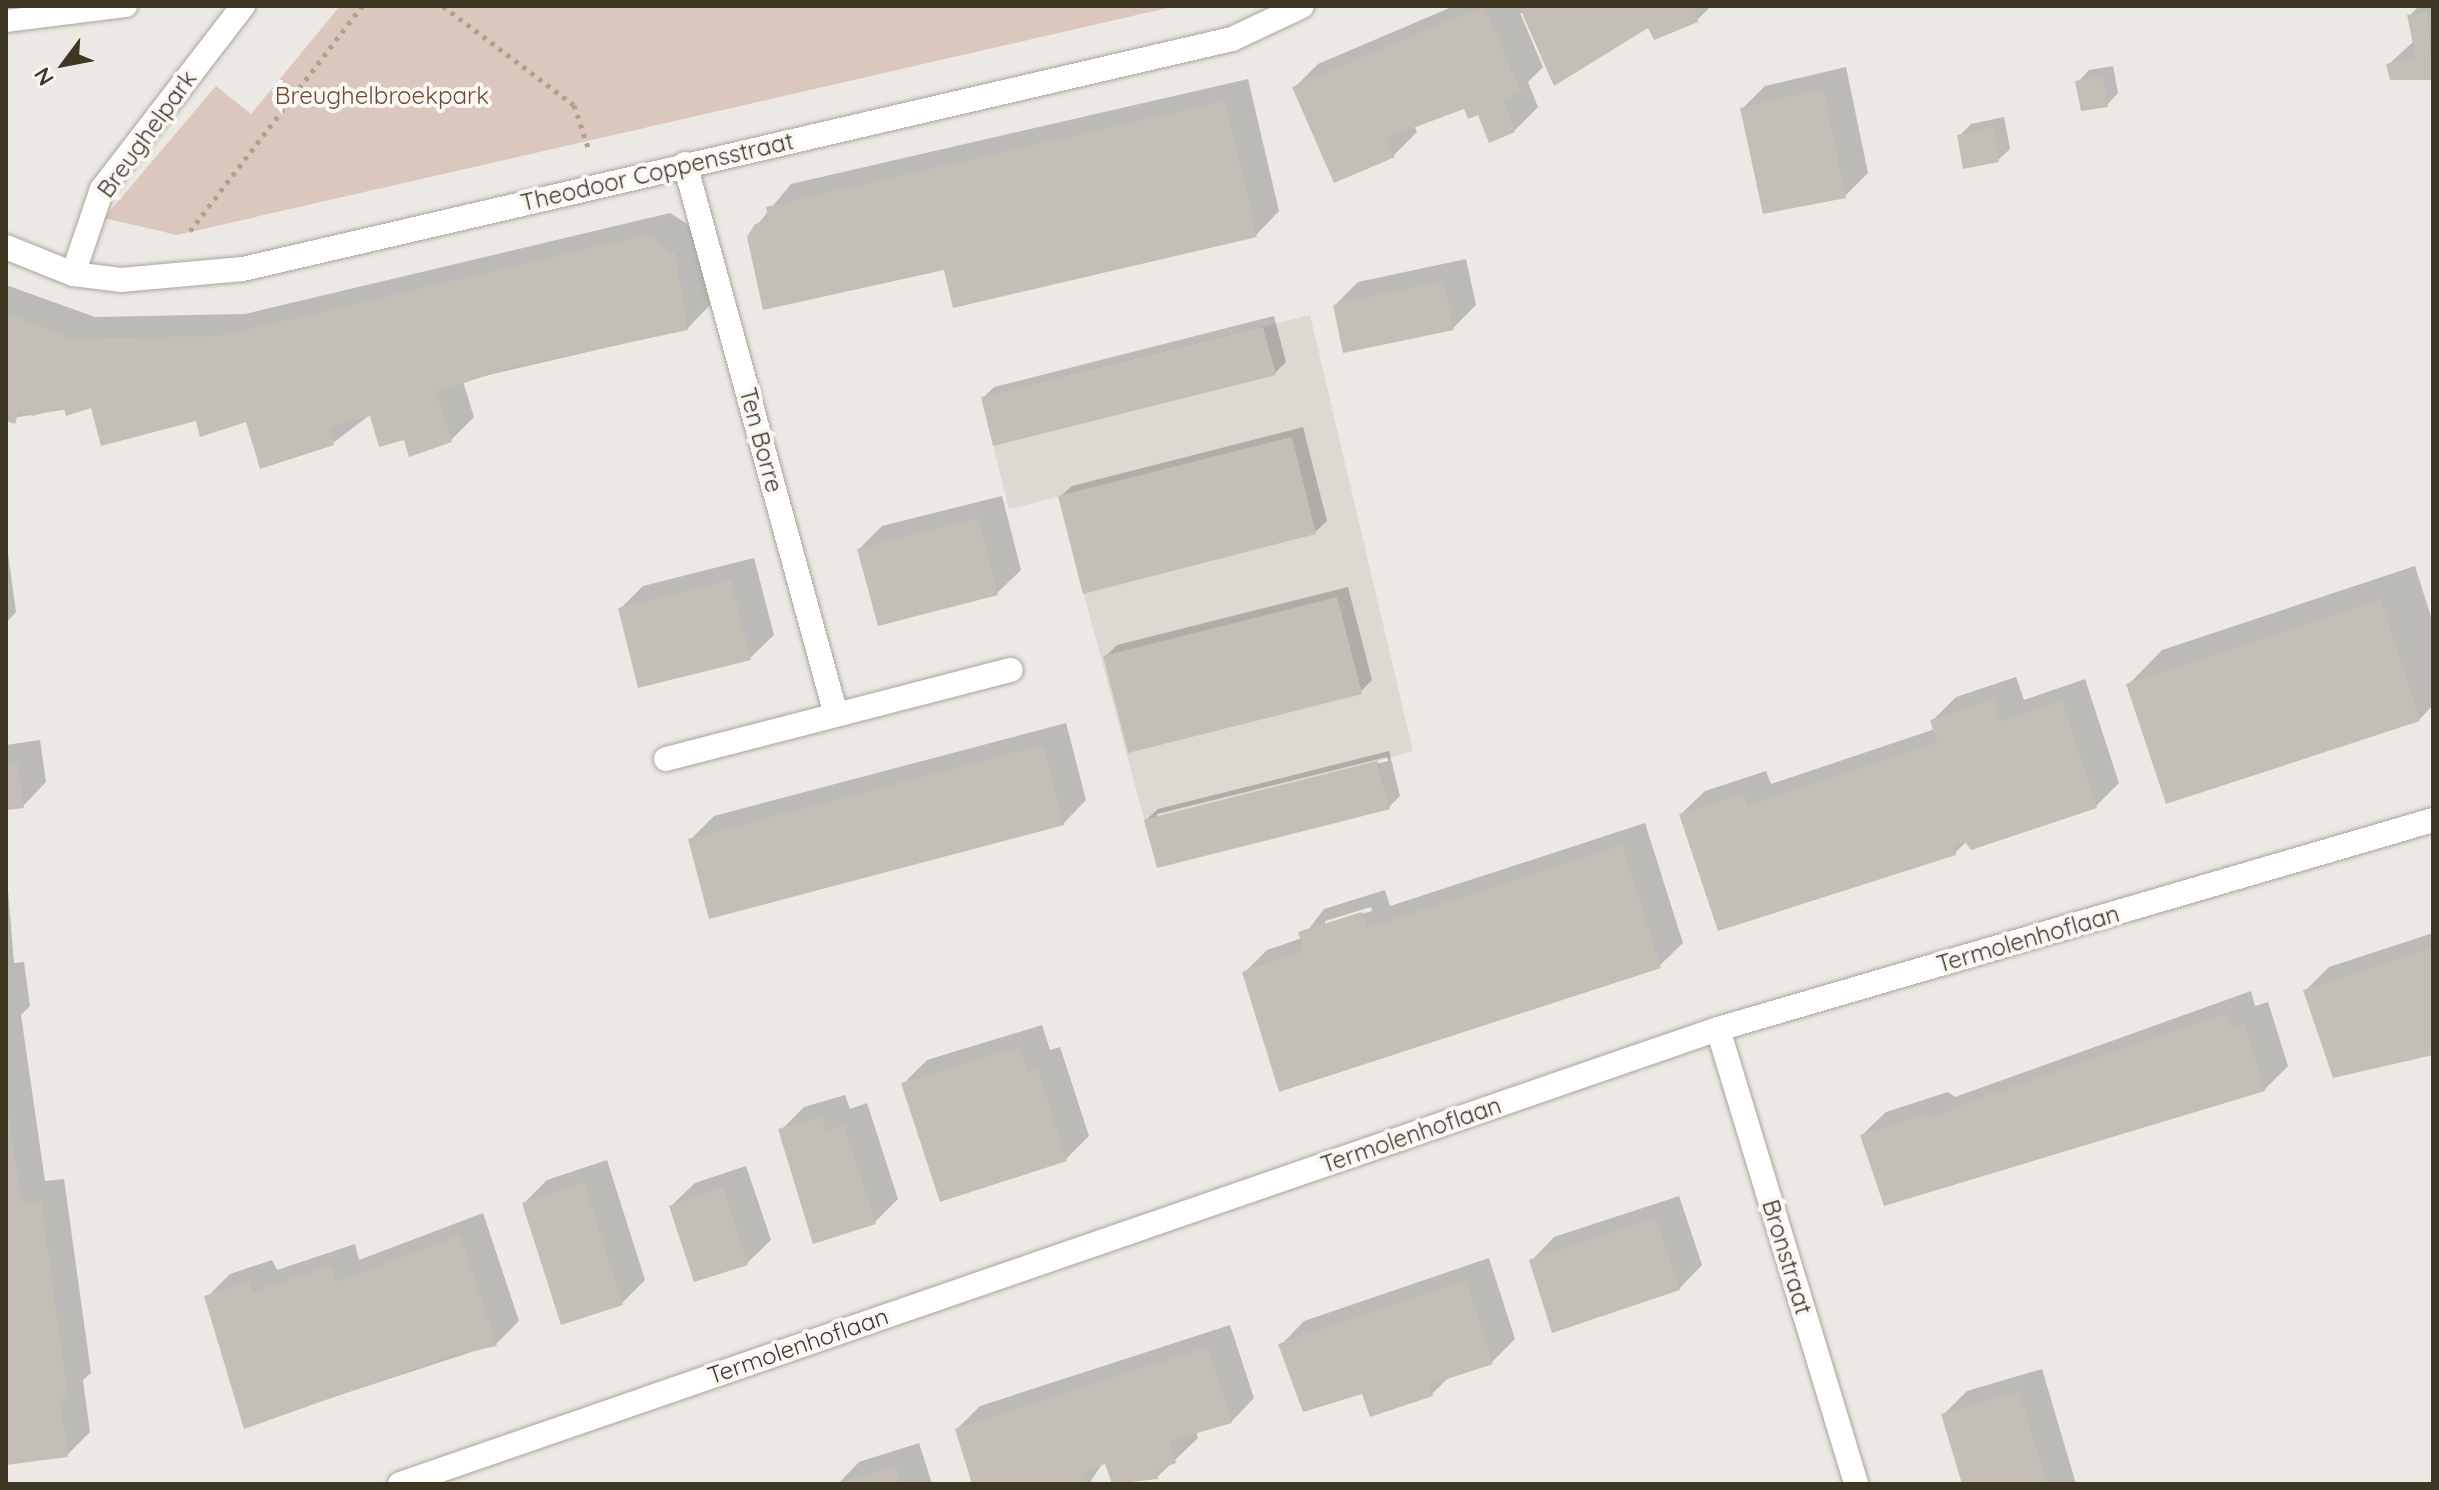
<!DOCTYPE html>
<html>
<head>
<meta charset="utf-8">
<style>
	body { margin:0 }
	#map { position:relative; width:2439px; height:1490px; overflow:hidden; background:#ece9e4; font-family:Quicksand,sans-serif }
	div>[style] { position:absolute }
	.built>* { inset:0; background:#dcd8d2 }
	.green>* { inset:0; background:#dcc7be }
	.shadow>* { inset:0; background:#0003 }
	.building>* { inset:0; background:#c4bfb6 }
	.path>* { height:5px; margin-top:-2.5px; transform-origin:0; background:repeating-linear-gradient(90deg,#aea386 0 4px,transparent 0 10px) }
	.roads { filter:drop-shadow(0 0 2px #aaa59b) drop-shadow(0 0 2px #aaa59b) }
	.service>* { height:22px; margin:-11px; padding:0 11px; transform-origin:11px; border-radius:11px; background:#fff }
	.minor>* { height:24px; margin:-12px; padding:0 12px; transform-origin:12px; border-radius:12px; background:#fff }
	span { translate:-50% -50%; white-space:nowrap; text-align:center; line-height:1.15; -webkit-text-stroke:8px #f9f7f4; paint-order:stroke }
	.park-label { font-size:24px; color:#714b31 }
	.street-label { font-size:24px; color:#3d3724 }
	.frame { position:absolute; inset:0; border:8px solid #3d3724; pointer-events:none }
	.north { position:absolute; left:24px; top:24px; width:80px; height:80px; -webkit-text-stroke:6px #f9f7f4; paint-order:stroke; rotate:238deg; font-size:22px; font-weight:700; line-height:32px; text-align:center; color:#3d3724 }
	.north::after { content:''; display:block; margin:auto; width:28px; height:36px; background:#3d3724; clip-path:polygon(50% 0,100% 100%,50% 72%,0 100%) }
</style>
</head>
<body>
<div id="map">
	<div class="built">
		<i style="clip-path:polygon(1310px 315px,1413px 751px,1378px 761px,1390px 809px,1157px 868px,1058px 497px,1009px 509px,981px 397px)"></i>
	</div>
	<div class="green">
		<i style="clip-path:polygon(340px 6px,1176px 6px,177px 235px,104px 218px,216px 86px,251px 114px)"></i>
	</div>
	<div class="shadow">
		<i style="clip-path:polygon(1454px 6px,1711px 6px,1697px 20px,1649px 25px,1520px 13px,1543px 67px,1528px 82px,1538px 107px,1514px 131px,1465px 106px,1414px 125px,1417px 132px,1394px 155px,1335px 180px,1295px 87px,1318px 64px)"></i>
		<i style="clip-path:polygon(2419px 6px,2433px 6px,2433px 77px,2422px 80px,2388px 65px,2414px 41px,2409px 16px)"></i>
		<i style="clip-path:polygon(2113px 66px,2118px 93px,2107px 105px,2078px 82px,2089px 70px)"></i>
		<i style="clip-path:polygon(1846px 67px,1868px 173px,1845px 196px,1742px 109px,1765px 86px)"></i>
		<i style="clip-path:polygon(1248px 79px,1279px 211px,1256px 235px,945px 268px,757px 225px,791px 184px)"></i>
		<i style="clip-path:polygon(2004px 117px,2010px 149px,1998px 160px,1959px 136px,1971px 124px)"></i>
		<i style="clip-path:polygon(670px 213px,698px 231px,710px 305px,687px 329px,463px 381px,474px 417px,451px 440px,406px 437px,371px 414px,333px 443px,247px 420px,92px 405px,6px 419px,6px 285px,95px 317px,245px 314px)"></i>
		<i style="clip-path:polygon(1466px 259px,1476px 305px,1453px 328px,1335px 305px,1358px 282px)"></i>
		<i style="clip-path:polygon(1274px 316px,1286px 362px,1275px 373px,983px 398px,994px 387px)"></i>
		<i style="clip-path:polygon(1303px 427px,1327px 521px,1315px 532px,1060px 497px,1072px 486px)"></i>
		<i style="clip-path:polygon(1002px 496px,1021px 570px,997px 593px,859px 549px,882px 526px)"></i>
		<i style="clip-path:polygon(8px 553px,16px 612px,6px 623px,6px 554px)"></i>
		<i style="clip-path:polygon(754px 558px,774px 635px,750px 658px,620px 609px,643px 586px)"></i>
		<i style="clip-path:polygon(2415px 566px,2433px 623px,2433px 705px,2419px 720px,2129px 684px,2162px 650px)"></i>
		<i style="clip-path:polygon(1348px 587px,1372px 680px,1360px 692px,1105px 657px,1117px 645px)"></i>
		<i style="clip-path:polygon(2016px 677px,2024px 700px,2085px 679px,2119px 783px,2096px 806px,1967px 841px,1955px 853px,1681px 814px,1705px 791px,1766px 771px,1771px 784px,1935px 729px,1933px 720px,1956px 697px)"></i>
		<i style="clip-path:polygon(1066px 723px,1086px 800px,1063px 824px,691px 839px,714px 816px)"></i>
		<i style="clip-path:polygon(40px 740px,46px 782px,23px 806px,6px 808px,6px 745px)"></i>
		<i style="clip-path:polygon(evenodd,1389px 751px,1400px 796px,1389px 807px,1146px 820px,1158px 809px,1389px 751px,1387px 757px,1388px 761px,1157px 819px,1157px 814px,1387px 757px)"></i>
		<i style="clip-path:polygon(evenodd,1645px 823px,1683px 943px,1659px 966px,1244px 973px,1267px 950px,1302px 938px,1324px 909px,1385px 890px,1390px 906px,1645px 823px,1371px 907px,1372px 911px,1325px 925px,1325px 921px,1371px 907px)"></i>
		<i style="clip-path:polygon(6px 864px,14px 963px,24px 962px,30px 1006px,21px 1015px,45px 1181px,64px 1179px,91px 1373px,83px 1380px,90px 1432px,67px 1455px,6px 1463px)"></i>
		<i style="clip-path:polygon(2433px 933px,2433px 1053px,2407px 1061px,2306px 990px,2329px 967px)"></i>
		<i style="clip-path:polygon(2251px 991px,2255px 1006px,2268px 1002px,2288px 1066px,2264px 1090px,1862px 1135px,1886px 1112px,1948px 1092px,1955px 1097px)"></i>
		<i style="clip-path:polygon(1042px 1025px,1050px 1050px,1060px 1047px,1089px 1136px,1066px 1159px,904px 1083px,927px 1060px)"></i>
		<i style="clip-path:polygon(845px 1095px,850px 1109px,867px 1103px,898px 1199px,875px 1222px,781px 1130px,804px 1107px)"></i>
		<i style="clip-path:polygon(607px 1160px,645px 1280px,622px 1303px,524px 1203px,547px 1180px)"></i>
		<i style="clip-path:polygon(746px 1166px,771px 1240px,747px 1263px,671px 1206px,695px 1183px)"></i>
		<i style="clip-path:polygon(1679px 1196px,1702px 1265px,1679px 1289px,1531px 1261px,1554px 1237px)"></i>
		<i style="clip-path:polygon(483px 1213px,519px 1321px,496px 1344px,245px 1426px,207px 1297px,230px 1274px,272px 1260px,277px 1270px,355px 1244px,359px 1260px)"></i>
		<i style="clip-path:polygon(1489px 1258px,1515px 1339px,1492px 1362px,1451px 1375px,1432px 1394px,1363px 1391px,1281px 1345px,1304px 1321px)"></i>
		<i style="clip-path:polygon(1230px 1325px,1254px 1398px,1231px 1422px,1196px 1432px,1198px 1438px,1157px 1477px,1114px 1484px,1106px 1458px,1089px 1484px,974px 1484px,957px 1429px,980px 1406px)"></i>
		<i style="clip-path:polygon(2042px 1369px,2076px 1484px,1964px 1484px,1944px 1414px,1967px 1391px)"></i>
		<i style="clip-path:polygon(919px 1443px,932px 1484px,838px 1484px,859px 1462px)"></i>
	</div>
	<div class="building">
		<i style="clip-path:polygon(1484px 6px,1521px 92px,1503px 99px,1515px 132px,1489px 143px,1478px 115px,1468px 119px,1464px 109px,1386px 138px,1395px 157px,1334px 183px,1292px 87px)"></i>
		<i style="clip-path:polygon(1519px 6px,1694px 6px,1698px 22px,1654px 40px,1648px 28px,1554px 86px)"></i>
		<i style="clip-path:polygon(2427px 12px,2433px 80px,2390px 80px,2386px 64px,2416px 58px,2407px 15px)"></i>
		<i style="clip-path:polygon(2102px 76px,2108px 107px,2081px 111px,2075px 81px)"></i>
		<i style="clip-path:polygon(1823px 89px,1846px 198px,1763px 214px,1740px 108px)"></i>
		<i style="clip-path:polygon(1225px 101px,1257px 237px,953px 308px,944px 270px,763px 310px,747px 237px,755px 224px,769px 221px,766px 207px)"></i>
		<i style="clip-path:polygon(1993px 128px,1999px 162px,1963px 169px,1957px 135px)"></i>
		<i style="clip-path:polygon(646px 235px,675px 254px,688px 330px,513px 367px,436px 392px,452px 442px,409px 457px,404px 440px,379px 447px,370px 416px,329px 428px,334px 445px,260px 469px,246px 422px,200px 437px,196px 421px,101px 446px,91px 408px,66px 416px,64px 407px,33px 416px,19px 411px,15px 424px,6px 421px,6px 312px,71px 339px,221px 336px)"></i>
		<i style="clip-path:polygon(1443px 281px,1454px 330px,1343px 353px,1333px 305px)"></i>
		<i style="clip-path:polygon(1263px 327px,1276px 375px,993px 446px,981px 397px)"></i>
		<i style="clip-path:polygon(1292px 437px,1316px 534px,1083px 594px,1058px 496px)"></i>
		<i style="clip-path:polygon(978px 518px,998px 595px,878px 626px,857px 549px)"></i>
		<i style="clip-path:polygon(731px 580px,751px 660px,638px 688px,618px 608px)"></i>
		<i style="clip-path:polygon(1337px 597px,1362px 694px,1128px 753px,1103px 656px)"></i>
		<i style="clip-path:polygon(2381px 599px,2420px 721px,2166px 804px,2126px 684px)"></i>
		<i style="clip-path:polygon(1993px 699px,2001px 722px,2062px 701px,2097px 808px,1971px 850px,1965px 842px,1954px 846px,1956px 855px,1718px 931px,1679px 814px,1742px 793px,1748px 806px,1937px 743px,1930px 720px)"></i>
		<i style="clip-path:polygon(1043px 745px,1064px 825px,709px 919px,688px 839px)"></i>
		<i style="clip-path:polygon(1377px 761px,1390px 809px,1157px 868px,1144px 820px)"></i>
		<i style="clip-path:polygon(17px 762px,24px 808px,6px 810px,6px 764px)"></i>
		<i style="clip-path:polygon(1622px 845px,1661px 968px,1279px 1092px,1242px 972px,1304px 951px,1298px 932px,1362px 912px,1367px 928px)"></i>
		<i style="clip-path:polygon(2433px 947px,2433px 1055px,2333px 1078px,2303px 990px)"></i>
		<i style="clip-path:polygon(2227px 1013px,2232px 1028px,2244px 1024px,2265px 1091px,1884px 1206px,1860px 1135px,1924px 1114px,1931px 1119px,1990px 1093px,2008px 1094px,2006px 1089px)"></i>
		<i style="clip-path:polygon(1019px 1047px,1027px 1072px,1037px 1069px,1067px 1161px,940px 1202px,901px 1083px)"></i>
		<i style="clip-path:polygon(6px 1104px,22px 1203px,41px 1201px,68px 1398px,60px 1399px,68px 1457px,6px 1465px)"></i>
		<i style="clip-path:polygon(822px 1117px,826px 1131px,844px 1125px,876px 1224px,813px 1244px,778px 1129px)"></i>
		<i style="clip-path:polygon(584px 1182px,623px 1305px,561px 1325px,522px 1203px)"></i>
		<i style="clip-path:polygon(723px 1188px,748px 1265px,694px 1282px,669px 1206px)"></i>
		<i style="clip-path:polygon(1656px 1218px,1680px 1290px,1552px 1333px,1529px 1260px)"></i>
		<i style="clip-path:polygon(460px 1235px,497px 1346px,449px 1356px,244px 1429px,204px 1296px,249px 1282px,253px 1292px,332px 1265px,336px 1282px)"></i>
		<i style="clip-path:polygon(1466px 1280px,1493px 1364px,1429px 1385px,1433px 1396px,1370px 1417px,1362px 1394px,1303px 1412px,1278px 1344px)"></i>
		<i style="clip-path:polygon(1207px 1347px,1232px 1423px,1169px 1441px,1176px 1463px,1156px 1471px,1158px 1479px,1112px 1484px,1105px 1464px,1082px 1473px,1085px 1484px,972px 1484px,955px 1429px)"></i>
		<i style="clip-path:polygon(2019px 1391px,2047px 1484px,1962px 1484px,1941px 1414px)"></i>
		<i style="clip-path:polygon(895px 1465px,901px 1484px,839px 1484px,839px 1483px)"></i>
	</div>
	<div class="path">
		<i style="left:443px;top:6px;width:164px;rotate:37.1deg"></i>
		<i style="left:574px;top:105px;width:44px;rotate:71.6deg"></i>
		<i style="left:190px;top:231px;width:283px;rotate:-52.6deg"></i>
	</div>
	<div class="roads">
		<div class="service">
			<i style="left:6px;top:21px;width:121px;rotate:-7.1deg"></i>
		</div>
		<div class="minor">
			<i style="left:685px;top:164px;width:571px;rotate:74.67deg"></i>
			<i style="left:6px;top:247px;width:72px;rotate:21.9deg"></i>
			<i style="left:73px;top:274px;width:48px;rotate:7.1deg"></i>
			<i style="left:121px;top:280px;width:122px;rotate:-5.2deg"></i>
			<i style="left:243px;top:269px;width:1015px;rotate:-13.09deg"></i>
			<i style="left:1232px;top:39px;width:77px;rotate:-25.2deg"></i>
			<i style="left:73px;top:274px;width:90px;rotate:-71.2deg"></i>
			<i style="left:102px;top:189px;width:231px;rotate:-52.4deg"></i>
			<i style="left:666px;top:759px;width:356px;rotate:-14.5deg"></i>
			<i style="left:1718px;top:1029px;width:475px;rotate:73.1deg"></i>
			<i style="left:400px;top:1484px;width:1394px;rotate:-19.05deg"></i>
			<i style="left:1718px;top:1029px;width:745px;rotate:-16.29deg"></i>
		</div>
	</div>
	<div class="park-label">
		<span style="left:382px;top:96px">Breughelbroekpark</span>
	</div>
	<div class="street-label">
		<span style="left:147px;top:134px;rotate:-54deg">Breughelpark</span>
		<span style="left:657px;top:172px;rotate:-13deg">Theodoor Coppensstraat</span>
		<span style="left:761px;top:440px;rotate:75deg">Ten Borre</span>
		<span style="left:2028px;top:939px;rotate:-16deg">Termolenhoflaan</span>
		<span style="left:1411px;top:1135px;rotate:-19deg">Termolenhoflaan</span>
		<span style="left:1787px;top:1257px;rotate:73deg">Bronstraat</span>
		<span style="left:798px;top:1346px;rotate:-19deg">Termolenhoflaan</span>
	</div>
	<div class="frame"></div>
	<div class="north">N</div>
</div>
</body>
</html>
